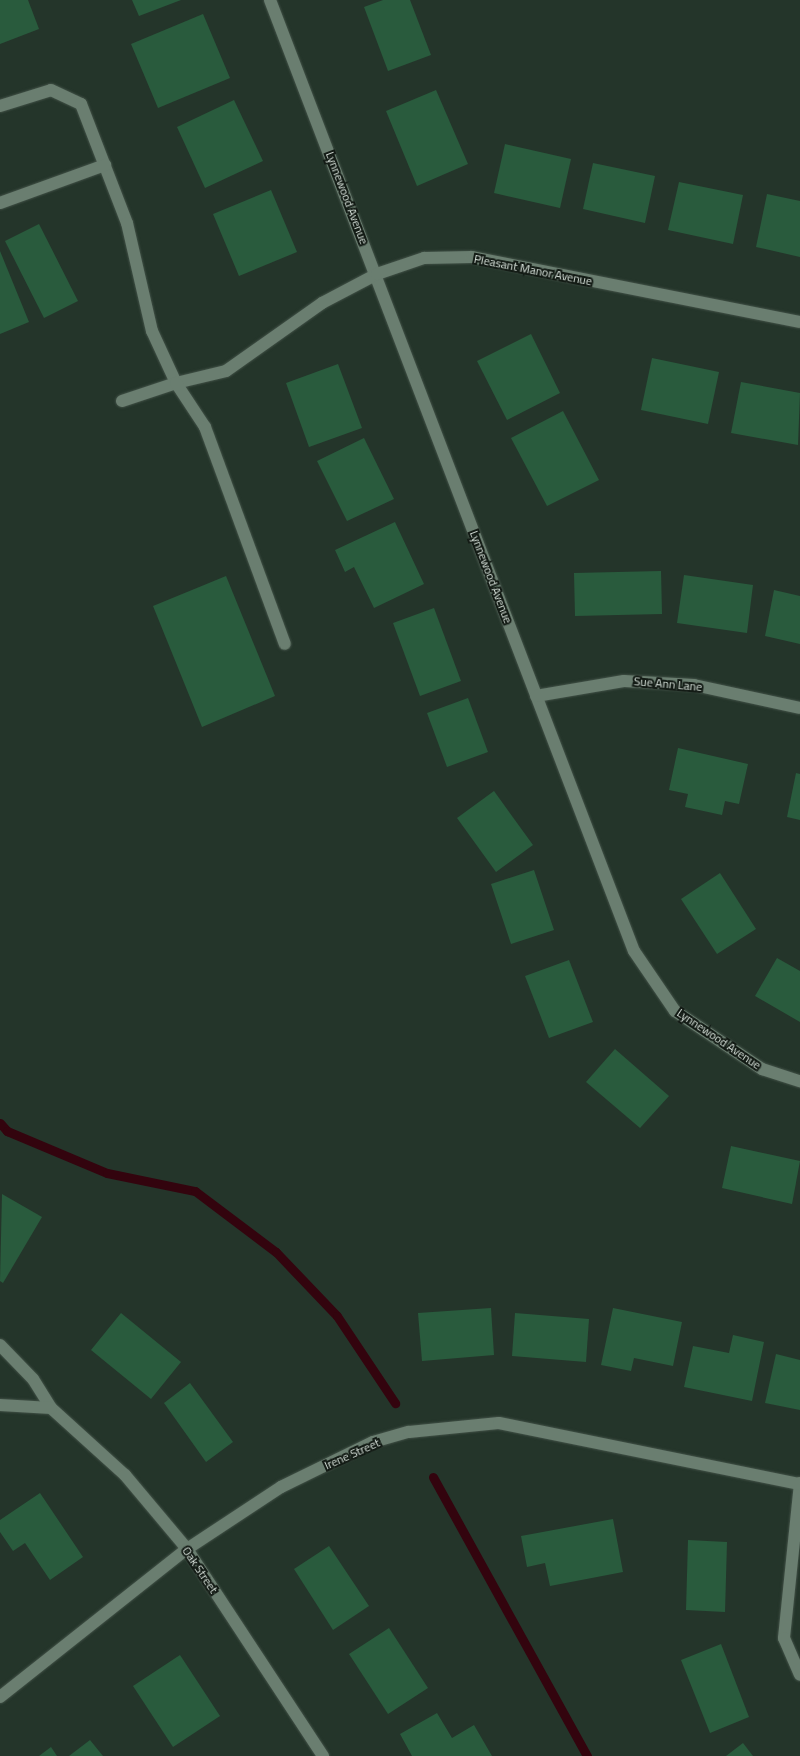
<!DOCTYPE html>
<html>
<head>
<meta charset="utf-8">
<style>
	body { margin:0 }
	#map { position:relative; width:800px; height:1756px; overflow:hidden; background:#24352a; font-family:"Titillium Web",sans-serif }
	div>[style] { position:absolute }
	.stream>* { height:9px; margin:-4.5px; padding:0 4.5px; transform-origin:4.5px; border-radius:4.5px; background:#33040e }
	.building>* { inset:0; background:#295b3d }
	.roads { filter:drop-shadow(0 0 1px #425147) drop-shadow(0 0 1px #425147) }
	.minor>* { height:12px; margin:-6px; padding:0 6px; transform-origin:6px; border-radius:6px; background:#6a7e70 }
	span { translate:-50% -50%; white-space:nowrap; text-align:center; line-height:1.15; -webkit-text-stroke:4px #131b15; paint-order:stroke }
	.street-label { font-size:12px; color:#dae4dd }
</style>
</head>
<body>
<div id="map">
	<div class="stream">
		<i style="left:0;top:1123px;width:11px;rotate:49deg"></i>
		<i style="left:7px;top:1131px;width:108px;rotate:22.8deg"></i>
		<i style="left:107px;top:1173px;width:90px;rotate:11.6deg"></i>
		<i style="left:195px;top:1191px;width:101px;rotate:37deg"></i>
		<i style="left:276px;top:1252px;width:88px;rotate:46.4deg"></i>
		<i style="left:337px;top:1316px;width:105px;rotate:56.3deg"></i>
		<i style="left:433px;top:1477px;width:319px;rotate:61.1deg"></i>
	</div>
	<div class="building">
		<i style="clip-path:polygon(0 0,28px 0,39px 29px,0 44px)"></i>
		<i style="clip-path:polygon(132px 0,181px 0,139px 16px)"></i>
		<i style="clip-path:polygon(383px 0,410px 0,431px 55px,388px 71px,364px 7px)"></i>
		<i style="clip-path:polygon(203px 14px,230px 78px,158px 108px,131px 44px)"></i>
		<i style="clip-path:polygon(436px 90px,468px 164px,417px 186px,386px 111px)"></i>
		<i style="clip-path:polygon(234px 100px,263px 161px,205px 188px,177px 127px)"></i>
		<i style="clip-path:polygon(505px 144px,571px 159px,560px 208px,494px 193px)"></i>
		<i style="clip-path:polygon(593px 163px,655px 176px,645px 223px,583px 209px)"></i>
		<i style="clip-path:polygon(679px 182px,743px 195px,733px 244px,668px 230px)"></i>
		<i style="clip-path:polygon(271px 190px,297px 252px,239px 276px,213px 214px)"></i>
		<i style="clip-path:polygon(767px 194px,800px 201px,800px 257px,756px 247px)"></i>
		<i style="clip-path:polygon(39px 224px,78px 301px,44px 318px,5px 241px)"></i>
		<i style="clip-path:polygon(0 251px,29px 322px,0 334px)"></i>
		<i style="clip-path:polygon(531px 334px,560px 393px,507px 420px,477px 361px)"></i>
		<i style="clip-path:polygon(652px 358px,719px 372px,708px 424px,641px 410px)"></i>
		<i style="clip-path:polygon(338px 364px,362px 428px,309px 447px,286px 383px)"></i>
		<i style="clip-path:polygon(741px 382px,800px 393px,798px 445px,731px 433px)"></i>
		<i style="clip-path:polygon(563px 411px,599px 480px,547px 506px,511px 438px)"></i>
		<i style="clip-path:polygon(364px 438px,394px 499px,347px 521px,317px 461px)"></i>
		<i style="clip-path:polygon(395px 522px,424px 584px,374px 608px,354px 567px,345px 572px,335px 550px)"></i>
		<i style="clip-path:polygon(661px 571px,662px 614px,575px 616px,574px 573px)"></i>
		<i style="clip-path:polygon(684px 575px,753px 585px,747px 633px,677px 623px)"></i>
		<i style="clip-path:polygon(226px 576px,275px 696px,202px 727px,153px 606px)"></i>
		<i style="clip-path:polygon(774px 590px,800px 596px,800px 644px,765px 636px)"></i>
		<i style="clip-path:polygon(434px 608px,461px 681px,420px 696px,393px 623px)"></i>
		<i style="clip-path:polygon(468px 698px,488px 752px,447px 767px,427px 713px)"></i>
		<i style="clip-path:polygon(678px 748px,748px 764px,739px 804px,725px 801px,722px 815px,685px 807px,688px 794px,669px 790px)"></i>
		<i style="clip-path:polygon(796px 773px,800px 774px,800px 820px,787px 817px)"></i>
		<i style="clip-path:polygon(494px 791px,533px 845px,496px 872px,457px 818px)"></i>
		<i style="clip-path:polygon(534px 870px,554px 930px,511px 944px,491px 884px)"></i>
		<i style="clip-path:polygon(720px 873px,756px 929px,717px 954px,681px 899px)"></i>
		<i style="clip-path:polygon(777px 958px,800px 971px,800px 1022px,755px 996px)"></i>
		<i style="clip-path:polygon(569px 960px,593px 1022px,549px 1038px,525px 976px)"></i>
		<i style="clip-path:polygon(615px 1049px,669px 1096px,640px 1128px,586px 1082px)"></i>
		<i style="clip-path:polygon(731px 1146px,800px 1161px,792px 1204px,722px 1188px)"></i>
		<i style="clip-path:polygon(2px 1194px,42px 1217px,3px 1283px,0 1281px)"></i>
		<i style="clip-path:polygon(491px 1308px,494px 1355px,422px 1361px,418px 1313px)"></i>
		<i style="clip-path:polygon(613px 1308px,682px 1322px,673px 1366px,634px 1358px,631px 1371px,601px 1365px)"></i>
		<i style="clip-path:polygon(121px 1313px,181px 1362px,151px 1399px,91px 1350px)"></i>
		<i style="clip-path:polygon(515px 1313px,589px 1319px,586px 1362px,512px 1356px)"></i>
		<i style="clip-path:polygon(733px 1335px,764px 1342px,752px 1401px,684px 1387px,693px 1346px,729px 1353px)"></i>
		<i style="clip-path:polygon(776px 1354px,800px 1360px,800px 1410px,765px 1403px)"></i>
		<i style="clip-path:polygon(190px 1383px,233px 1442px,206px 1462px,164px 1403px)"></i>
		<i style="clip-path:polygon(40px 1493px,83px 1557px,50px 1580px,25px 1543px,13px 1551px,0 1532px,0 1520px)"></i>
		<i style="clip-path:polygon(613px 1519px,623px 1572px,550px 1586px,545px 1563px,527px 1567px,521px 1536px)"></i>
		<i style="clip-path:polygon(688px 1540px,727px 1542px,725px 1612px,686px 1610px)"></i>
		<i style="clip-path:polygon(329px 1546px,369px 1606px,333px 1630px,294px 1569px)"></i>
		<i style="clip-path:polygon(389px 1628px,428px 1688px,388px 1714px,349px 1654px)"></i>
		<i style="clip-path:polygon(721px 1644px,749px 1717px,710px 1733px,681px 1660px)"></i>
		<i style="clip-path:polygon(180px 1655px,220px 1716px,173px 1747px,133px 1686px)"></i>
		<i style="clip-path:polygon(437px 1713px,452px 1738px,474px 1725px,492px 1756px,412px 1756px,400px 1734px)"></i>
		<i style="clip-path:polygon(90px 1740px,103px 1756px,69px 1756px)"></i>
		<i style="clip-path:polygon(743px 1743px,753px 1756px,726px 1756px)"></i>
		<i style="clip-path:polygon(51px 1747px,57px 1756px,39px 1756px)"></i>
	</div>
	<div class="roads">
		<div class="minor">
			<i style="left:270px;top:0;width:1018px;rotate:69.06deg"></i>
			<i style="left:634px;top:951px;width:73px;rotate:55.7deg"></i>
			<i style="left:675px;top:1011px;width:105px;rotate:33.7deg"></i>
			<i style="left:762px;top:1069px;width:40px;rotate:18deg"></i>
			<i style="left:0;top:106px;width:53px;rotate:-17.4deg"></i>
			<i style="left:51px;top:90px;width:33px;rotate:25deg"></i>
			<i style="left:81px;top:104px;width:128px;rotate:68.9deg"></i>
			<i style="left:127px;top:223px;width:111px;rotate:77deg"></i>
			<i style="left:152px;top:331px;width:57px;rotate:65.2deg"></i>
			<i style="left:176px;top:383px;width:51px;rotate:-13.5deg"></i>
			<i style="left:226px;top:371px;width:118px;rotate:-35.3deg"></i>
			<i style="left:322px;top:303px;width:62px;rotate:-27.8deg"></i>
			<i style="left:377px;top:274px;width:50px;rotate:-18.8deg"></i>
			<i style="left:424px;top:258px;width:48px;rotate:-1.2deg"></i>
			<i style="left:472px;top:257px;width:334px;rotate:11.2deg"></i>
			<i style="left:0;top:203px;width:112px;rotate:-19.9deg"></i>
			<i style="left:122px;top:401px;width:57px;rotate:-18.4deg"></i>
			<i style="left:176px;top:383px;width:53px;rotate:56.6deg"></i>
			<i style="left:205px;top:427px;width:231px;rotate:69.8deg"></i>
			<i style="left:536px;top:696px;width:89px;rotate:-9.7deg"></i>
			<i style="left:624px;top:681px;width:70px;rotate:3.3deg"></i>
			<i style="left:694px;top:685px;width:108px;rotate:12.2deg"></i>
			<i style="left:0;top:1345px;width:47px;rotate:45.9deg"></i>
			<i style="left:33px;top:1379px;width:34px;rotate:58deg"></i>
			<i style="left:51px;top:1408px;width:100px;rotate:42.2deg"></i>
			<i style="left:125px;top:1475px;width:97px;rotate:50deg"></i>
			<i style="left:187px;top:1549px;width:248px;rotate:56.7deg"></i>
			<i style="left:0;top:1405px;width:51px;rotate:3.4deg"></i>
			<i style="left:800px;top:1483px;width:156px;rotate:95.9deg"></i>
			<i style="left:784px;top:1638px;width:40px;rotate:66.6deg"></i>
			<i style="left:0;top:1697px;width:238px;rotate:-38.4deg"></i>
			<i style="left:187px;top:1549px;width:113px;rotate:-33.4deg"></i>
			<i style="left:281px;top:1487px;width:102px;rotate:-26.1deg"></i>
			<i style="left:373px;top:1442px;width:37px;rotate:-16deg"></i>
			<i style="left:409px;top:1432px;width:90px;rotate:-5.7deg"></i>
			<i style="left:499px;top:1423px;width:307px;rotate:11.5deg"></i>
		</div>
	</div>
	<div class="street-label">
		<span style="left:347px;top:198px;rotate:69deg">Lynnewood Avenue</span>
		<span style="left:533px;top:270px;rotate:11deg">Pleasant Manor Avenue</span>
		<span style="left:491px;top:577px;rotate:69deg">Lynnewood Avenue</span>
		<span style="left:668px;top:684px;rotate:5deg">Sue Ann Lane</span>
		<span style="left:719px;top:1039px;rotate:34deg">Lynnewood Avenue</span>
		<span style="left:352px;top:1454px;rotate:-24deg">Irene Street</span>
		<span style="left:200px;top:1570px;rotate:56deg">Oak Street</span>
	</div>
</div>
</body>
</html>
